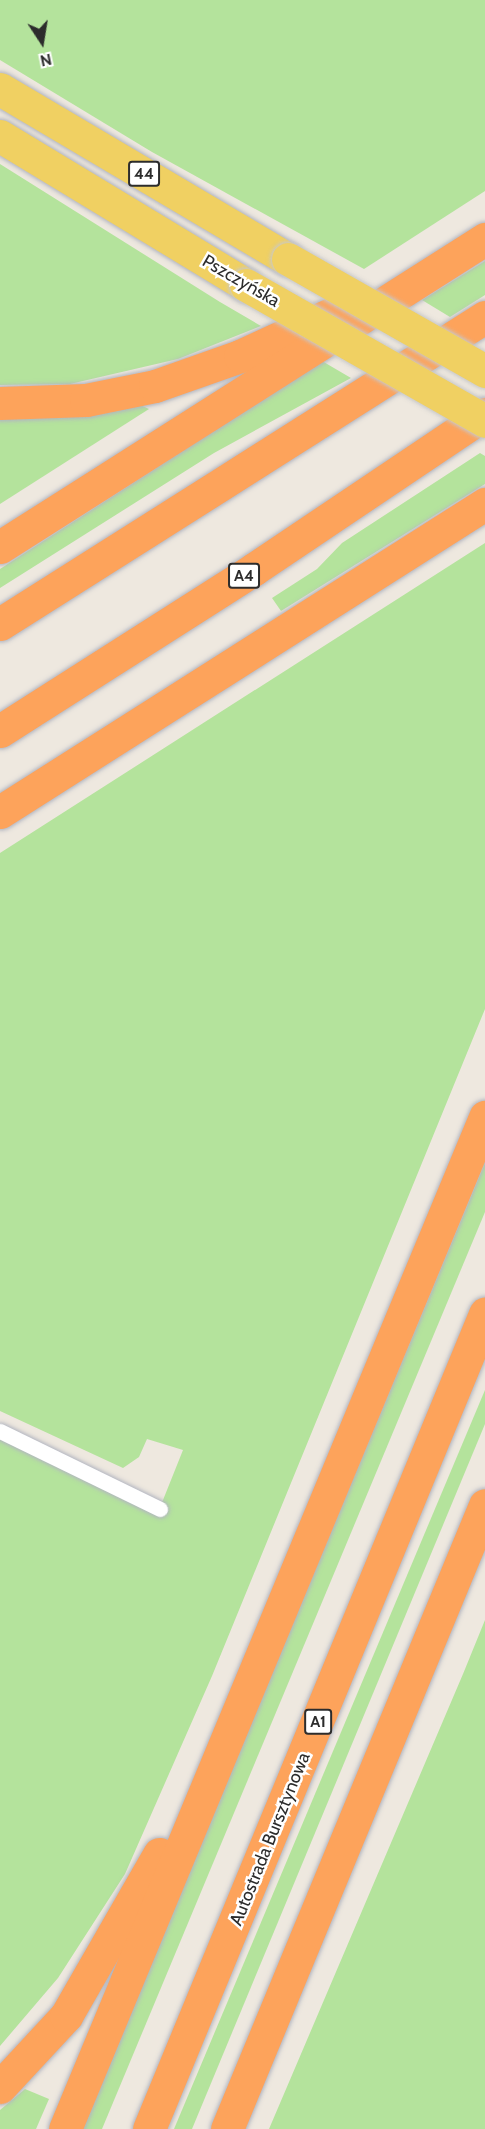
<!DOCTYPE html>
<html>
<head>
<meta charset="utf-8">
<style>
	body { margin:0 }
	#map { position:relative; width:485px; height:2129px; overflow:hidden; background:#eee8df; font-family:Cabin,sans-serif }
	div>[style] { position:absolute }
	.green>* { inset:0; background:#b4e39c }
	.roads { filter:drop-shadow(0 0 2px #b2b5c0) drop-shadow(0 0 2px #b2b5c0) }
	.lane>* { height:15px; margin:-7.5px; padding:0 7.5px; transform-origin:7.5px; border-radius:7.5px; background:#fff }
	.primary>* { height:33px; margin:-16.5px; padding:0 16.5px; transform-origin:16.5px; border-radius:16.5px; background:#f0d062 }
	.highway>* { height:33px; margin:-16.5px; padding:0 16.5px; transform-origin:16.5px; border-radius:16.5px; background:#fda35b }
	.bridges { filter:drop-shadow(0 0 2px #c8c8c8) drop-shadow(0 0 2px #c8c8c8) }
	.primary-bridge>* { height:33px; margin:-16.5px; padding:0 16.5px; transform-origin:16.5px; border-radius:16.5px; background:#f0d062 }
	span { translate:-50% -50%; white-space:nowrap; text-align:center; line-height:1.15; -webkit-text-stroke:5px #fff; paint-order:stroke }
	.shield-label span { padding:2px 4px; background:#fff; border:2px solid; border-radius:4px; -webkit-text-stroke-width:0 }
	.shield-label { font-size:16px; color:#2c2c2c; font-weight:700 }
	.street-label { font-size:18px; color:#2c2c2c }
	.north { position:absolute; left:12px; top:12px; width:60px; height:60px; -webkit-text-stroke:4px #fff; paint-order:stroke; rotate:168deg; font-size:16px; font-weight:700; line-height:24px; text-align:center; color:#2c2c2c }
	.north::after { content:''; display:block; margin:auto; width:21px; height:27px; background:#2c2c2c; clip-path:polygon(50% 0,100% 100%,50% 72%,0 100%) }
</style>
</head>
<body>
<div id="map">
	<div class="green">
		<i style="clip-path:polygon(0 0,485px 0,485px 191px,364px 269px,152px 152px,0 60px)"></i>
		<i style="clip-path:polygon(0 164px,220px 302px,261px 326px,178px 359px,70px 384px,0 385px)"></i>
		<i style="clip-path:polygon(485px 261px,485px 295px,450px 317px,422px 300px)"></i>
		<i style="clip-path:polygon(322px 361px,351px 378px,214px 453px,0 588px,0 569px)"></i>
		<i style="clip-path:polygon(138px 404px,149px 409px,0 504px,0 419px)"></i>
		<i style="clip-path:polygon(480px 453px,485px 456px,485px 484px,281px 611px,272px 598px,317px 569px,342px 543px)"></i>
		<i style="clip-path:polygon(485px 543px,485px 1009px,212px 1676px,125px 1874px,58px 1978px,0 2046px,0 1438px,157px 1515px,183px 1450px,147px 1439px,139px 1457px,123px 1468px,0 1411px,0 853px)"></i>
		<i style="clip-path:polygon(485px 1163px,485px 1212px,102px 2129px,82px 2129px)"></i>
		<i style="clip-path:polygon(485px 1390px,485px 1424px,192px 2129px,174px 2129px)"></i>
		<i style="clip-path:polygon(485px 1620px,485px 2129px,269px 2129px,463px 1674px)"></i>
		<i style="clip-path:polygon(25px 2089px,49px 2099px,36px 2129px,0 2129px,0 2110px)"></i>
	</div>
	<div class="roads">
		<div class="lane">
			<i style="left:0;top:1431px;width:178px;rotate:26deg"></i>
		</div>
		<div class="primary">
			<i style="left:0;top:89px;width:334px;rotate:30.6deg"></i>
			<i style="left:0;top:136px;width:288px;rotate:31.2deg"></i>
		</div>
		<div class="highway">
			<i style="left:0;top:403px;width:86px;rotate:-2deg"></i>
			<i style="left:86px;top:400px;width:70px;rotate:-11.5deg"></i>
			<i style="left:155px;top:386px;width:90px;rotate:-19.4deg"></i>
			<i style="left:240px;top:356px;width:102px;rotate:-24.8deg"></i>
			<i style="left:0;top:547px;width:575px;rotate:-32.42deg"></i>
			<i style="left:0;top:624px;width:574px;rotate:-32.33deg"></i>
			<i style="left:0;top:731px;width:301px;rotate:-32.5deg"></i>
			<i style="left:254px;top:569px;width:278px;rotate:-33.9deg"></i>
			<i style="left:0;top:812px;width:575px;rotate:-32.42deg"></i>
			<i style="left:0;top:2087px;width:97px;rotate:-47.1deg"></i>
			<i style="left:66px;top:2016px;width:187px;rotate:-60.1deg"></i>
			<i style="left:65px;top:2129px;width:1096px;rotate:-67.46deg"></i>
			<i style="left:149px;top:2129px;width:882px;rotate:-67.6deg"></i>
			<i style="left:227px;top:2129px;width:675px;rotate:-67.54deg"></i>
		</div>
	</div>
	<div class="bridges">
		<div class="primary-bridge">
			<i style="left:288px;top:259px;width:227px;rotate:29.6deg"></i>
			<i style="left:246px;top:285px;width:275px;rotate:29.6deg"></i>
		</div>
	</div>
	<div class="shield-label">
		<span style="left:144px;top:174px">44</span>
		<span style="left:244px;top:576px">A4</span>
		<span style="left:318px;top:1722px">A1</span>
	</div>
	<div class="street-label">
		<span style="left:241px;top:281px;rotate:30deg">Pszczyńska</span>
		<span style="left:270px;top:1839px;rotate:-68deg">Autostrada Bursztynowa</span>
	</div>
	<div class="north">N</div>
</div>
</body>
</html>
